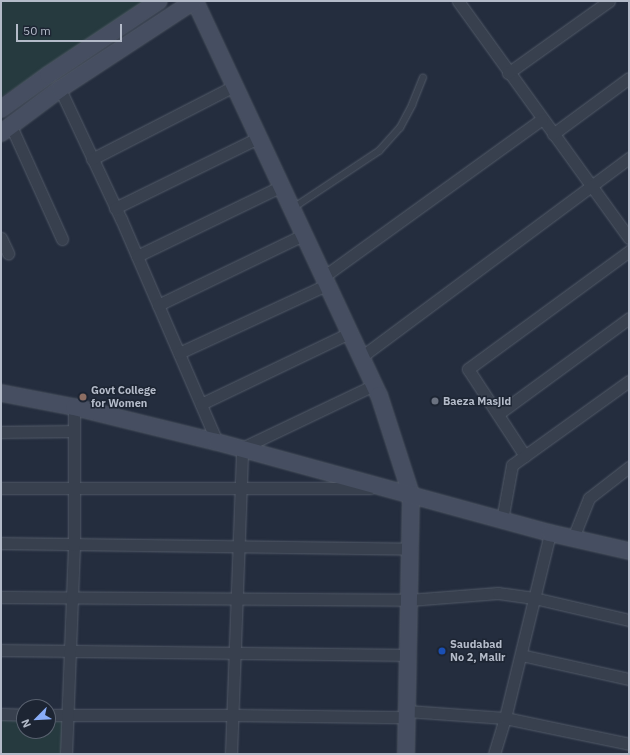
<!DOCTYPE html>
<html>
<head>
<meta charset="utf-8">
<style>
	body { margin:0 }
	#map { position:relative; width:630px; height:755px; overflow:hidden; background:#242d3e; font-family:"IBM Plex Sans",sans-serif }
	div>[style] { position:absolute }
	.green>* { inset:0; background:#263a3f }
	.roads { filter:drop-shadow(0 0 1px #535b69) drop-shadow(0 0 1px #535b69) }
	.lane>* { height:5.5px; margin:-2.75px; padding:0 2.75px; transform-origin:2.75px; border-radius:2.75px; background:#38404e }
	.street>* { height:11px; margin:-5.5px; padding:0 5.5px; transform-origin:5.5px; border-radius:5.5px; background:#38404e }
	.secondary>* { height:16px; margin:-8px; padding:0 8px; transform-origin:8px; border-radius:8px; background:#464e61 }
	.dots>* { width:11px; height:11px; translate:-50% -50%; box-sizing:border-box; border:2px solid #1d2533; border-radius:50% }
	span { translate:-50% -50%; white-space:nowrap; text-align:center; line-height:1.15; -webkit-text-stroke:3px #1d2533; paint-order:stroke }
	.poi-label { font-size:11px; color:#b4bbc9; font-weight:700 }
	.left { translate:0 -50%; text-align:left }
	.frame { position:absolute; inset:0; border:2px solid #b4bbc9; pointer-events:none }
	.north { position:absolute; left:16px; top:699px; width:40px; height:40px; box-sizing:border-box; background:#1d2533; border:1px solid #59616f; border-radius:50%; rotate:246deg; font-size:11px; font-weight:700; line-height:16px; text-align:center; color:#b4bbc9 }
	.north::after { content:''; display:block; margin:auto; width:14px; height:18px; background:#89adf8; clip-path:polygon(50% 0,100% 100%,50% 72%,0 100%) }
	.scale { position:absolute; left:16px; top:24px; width:106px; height:18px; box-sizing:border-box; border:2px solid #b4bbc9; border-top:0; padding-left:5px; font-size:12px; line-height:14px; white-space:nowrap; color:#b4bbc9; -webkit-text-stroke:3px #1d2533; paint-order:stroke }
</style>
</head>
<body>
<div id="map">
	<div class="green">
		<i style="clip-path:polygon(1px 1px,152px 1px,1px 97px)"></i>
		<i style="clip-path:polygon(1px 712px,24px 713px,24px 731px,48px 731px,48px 715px,67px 716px,66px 754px,1px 754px)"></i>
	</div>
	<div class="roads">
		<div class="lane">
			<i style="left:293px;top:208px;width:103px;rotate:-33.5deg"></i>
			<i style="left:379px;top:151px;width:31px;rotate:-48deg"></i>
			<i style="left:400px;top:128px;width:26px;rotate:-62deg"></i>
			<i style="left:412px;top:105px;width:29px;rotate:-68deg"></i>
		</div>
		<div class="street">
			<i style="left:458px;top:1px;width:292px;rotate:54.2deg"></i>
			<i style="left:508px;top:73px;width:124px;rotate:-35.5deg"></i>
			<i style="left:60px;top:89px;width:144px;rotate:64.9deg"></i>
			<i style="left:121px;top:219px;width:243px;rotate:66.7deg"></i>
			<i style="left:11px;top:126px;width:124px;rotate:65.7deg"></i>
			<i style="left:553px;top:134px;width:94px;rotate:-36.4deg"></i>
			<i style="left:92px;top:159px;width:160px;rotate:-27.2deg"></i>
			<i style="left:115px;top:208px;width:159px;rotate:-26.1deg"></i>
			<i style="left:1px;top:238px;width:17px;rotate:65deg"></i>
			<i style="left:137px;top:256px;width:159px;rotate:-25.8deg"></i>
			<i style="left:323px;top:277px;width:270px;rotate:-35.8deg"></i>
			<i style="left:158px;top:305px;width:161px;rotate:-25.8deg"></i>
			<i style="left:179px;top:353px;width:162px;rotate:-24.8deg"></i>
			<i style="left:361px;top:357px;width:334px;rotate:-36.6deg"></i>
			<i style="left:201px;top:404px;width:164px;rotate:-25.6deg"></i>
			<i style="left:498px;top:414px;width:162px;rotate:-36.2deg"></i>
			<i style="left:1px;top:432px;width:73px;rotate:-0.8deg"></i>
			<i style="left:525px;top:456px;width:104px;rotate:-123.2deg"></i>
			<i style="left:468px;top:369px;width:200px;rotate:-36.2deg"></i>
			<i style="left:1px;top:488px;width:369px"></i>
			<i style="left:502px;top:520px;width:56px;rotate:-79.7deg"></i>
			<i style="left:512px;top:465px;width:144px;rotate:-35.7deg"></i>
			<i style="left:573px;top:538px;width:43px;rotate:-68.2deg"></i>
			<i style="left:589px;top:498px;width:51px;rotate:-37.8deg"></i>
			<i style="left:1px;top:543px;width:409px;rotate:0.8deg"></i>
			<i style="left:1px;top:597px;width:408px;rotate:0.4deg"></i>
			<i style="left:409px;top:600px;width:89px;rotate:-4.5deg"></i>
			<i style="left:498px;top:593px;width:36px;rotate:8deg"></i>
			<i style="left:534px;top:598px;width:98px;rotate:13deg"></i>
			<i style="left:1px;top:650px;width:407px;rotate:0.7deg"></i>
			<i style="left:521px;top:655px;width:111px;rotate:12.5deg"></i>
			<i style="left:407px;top:711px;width:98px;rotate:4.1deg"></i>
			<i style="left:505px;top:718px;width:127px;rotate:11.8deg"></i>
			<i style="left:1px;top:714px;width:23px;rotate:2deg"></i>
			<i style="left:48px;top:715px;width:185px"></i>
			<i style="left:233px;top:715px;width:174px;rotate:0.7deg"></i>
			<i style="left:66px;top:754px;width:209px;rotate:-87.8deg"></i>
			<i style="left:74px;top:545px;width:138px;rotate:-90deg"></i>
			<i style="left:231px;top:754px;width:306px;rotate:-87.9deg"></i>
			<i style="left:242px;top:448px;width:146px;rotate:-25.5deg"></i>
			<i style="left:494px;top:754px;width:38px;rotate:-73deg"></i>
			<i style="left:505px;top:718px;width:190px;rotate:-76.3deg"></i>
		</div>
		<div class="secondary">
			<i style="left:195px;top:1px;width:435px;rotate:65deg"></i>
			<i style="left:379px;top:395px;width:104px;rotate:72.1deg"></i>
			<i style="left:411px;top:494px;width:260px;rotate:91.1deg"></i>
			<i style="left:1px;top:109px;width:58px;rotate:-35.9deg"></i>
			<i style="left:48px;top:75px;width:133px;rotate:-33.7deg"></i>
			<i style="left:1px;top:133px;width:74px;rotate:-36.7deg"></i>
			<i style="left:60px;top:89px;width:160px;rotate:-33.3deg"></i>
			<i style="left:1px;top:393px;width:74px;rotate:10.9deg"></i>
			<i style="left:74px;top:407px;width:147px;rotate:13.8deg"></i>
			<i style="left:217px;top:442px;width:345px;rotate:15.3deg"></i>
			<i style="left:550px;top:533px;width:81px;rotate:12.8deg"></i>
		</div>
	</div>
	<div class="dots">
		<i style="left:83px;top:397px;background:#8d6e63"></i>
		<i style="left:435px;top:401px;background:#6b7280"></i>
		<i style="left:442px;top:651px;background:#1a4fb4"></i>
	</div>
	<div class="poi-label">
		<span class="left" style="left:91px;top:397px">Govt College<br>for Women</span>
		<span class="left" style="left:443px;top:401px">Baeza Masjid</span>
		<span class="left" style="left:450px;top:651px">Saudabad<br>No 2, Malir</span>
	</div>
	<div class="frame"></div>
	<div class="north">N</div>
	<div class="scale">50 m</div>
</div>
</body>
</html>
